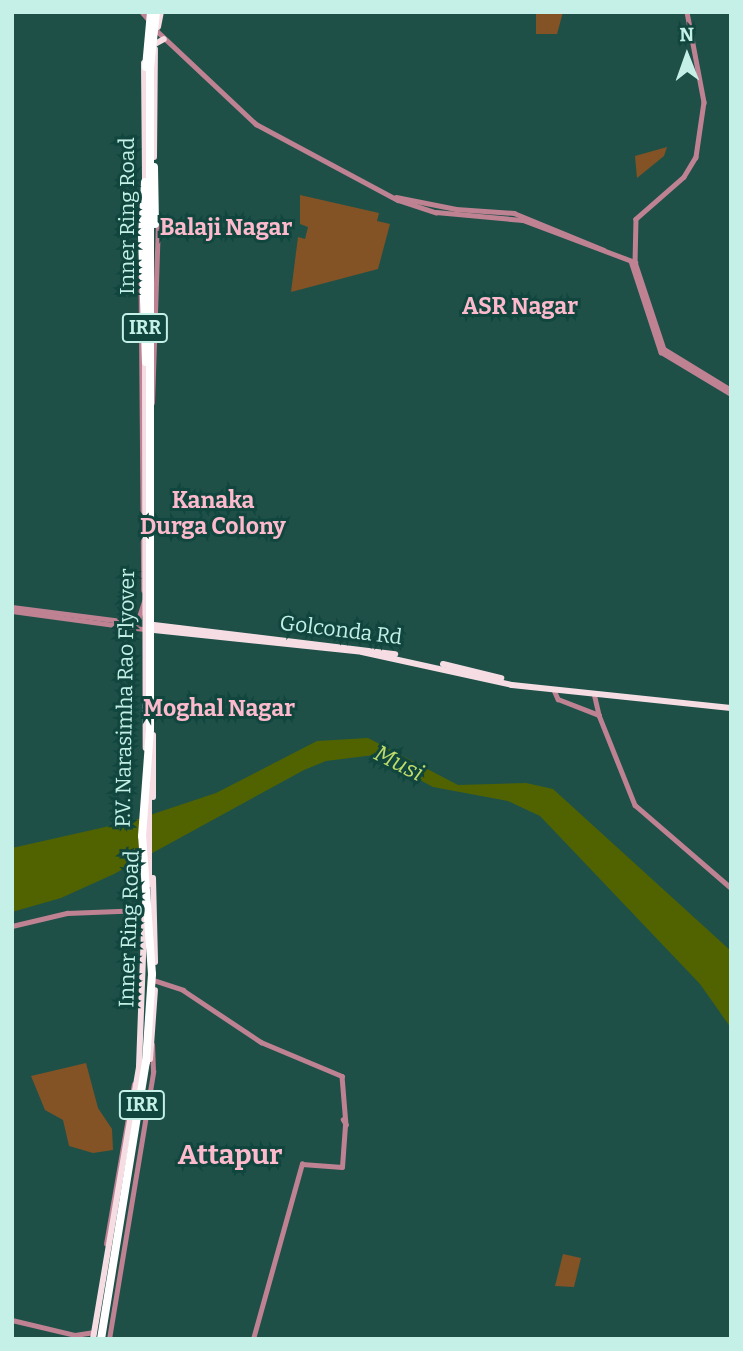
<!DOCTYPE html>
<html>
<head>
<meta charset="utf-8">
<style>
	body { margin:0 }
	#map { position:relative; width:743px; height:1351px; overflow:hidden; background:#1e5048; font-family:Bitter,serif }
	div>[style] { position:absolute }
	.green>* { inset:0; background:#835325 }
	.water>* { inset:0; background:#516300 }
	.minor>* { height:4.5px; margin:-2.25px; padding:0 2.25px; transform-origin:2.25px; border-radius:2.25px; background:#bf8293 }
	.major>* { height:6px; margin:-3px; padding:0 3px; transform-origin:3px; border-radius:3px; background:#f6dde3 }
	.highway>* { height:8px; margin:-4px; padding:0 4px; transform-origin:4px; border-radius:4px; background:#fff }
	.highway-bridge>* { height:8px; margin:-4px; padding:0 4px; transform-origin:4px; border-radius:4px; background:#fff }
	span { translate:-50% -50%; white-space:nowrap; text-align:center; line-height:1.15; -webkit-text-stroke:6px #11463e; paint-order:stroke }
	.shield-label span { padding:2px 5px; background:#11463e; border:2px solid; border-radius:5px; -webkit-text-stroke-width:0 }
	.shield-label { font-size:19px; color:#c4f0e7; font-weight:700 }
	.street-label { font-size:21px; color:#c4f0e7 }
	.neighbourhood-label { font-size:23px; color:#fdbacc; font-weight:700 }
	.water-label { font-size:23px; color:#bfdc6b; font-style:italic }
	.district-label { font-size:28px; color:#fdbacc; font-weight:700 }
	.frame { position:absolute; inset:0; border:14px solid #c4f0e7; pointer-events:none }
	.north { position:absolute; left:652px; top:21px; width:70px; height:70px; -webkit-text-stroke:5px #11463e; paint-order:stroke; rotate:359deg; font-size:19px; font-weight:700; line-height:28px; text-align:center; color:#c4f0e7 }
	.north::after { content:''; display:block; margin:auto; width:24px; height:32px; background:#c4f0e7; clip-path:polygon(50% 0,100% 100%,50% 72%,0 100%) }
</style>
</head>
<body>
<div id="map">
	<div class="green">
		<i style="clip-path:polygon(536px 12px,563px 12px,557px 34px,536px 34px)"></i>
		<i style="clip-path:polygon(667px 147px,664px 156px,637px 178px,635px 156px)"></i>
		<i style="clip-path:polygon(300px 195px,379px 213px,377px 221px,390px 224px,378px 269px,291px 292px,298px 237px,305px 239px,308px 227px,300px 224px)"></i>
		<i style="clip-path:polygon(86px 1063px,98px 1108px,112px 1129px,113px 1150px,93px 1153px,69px 1146px,63px 1120px,45px 1110px,31px 1076px)"></i>
		<i style="clip-path:polygon(563px 1254px,581px 1258px,574px 1287px,555px 1286px)"></i>
	</div>
	<div class="water">
		<i style="clip-path:polygon(368px 738px,458px 785px,526px 783px,553px 789px,731px 951px,731px 1028px,700px 984px,540px 816px,508px 801px,433px 787px,374px 755px,326px 761px,304px 770px,114px 874px,61px 898px,12px 912px,12px 848px,132px 821px,216px 793px,317px 741px)"></i>
	</div>
	<div class="minor">
		<i style="left:142px;top:12px;width:9px;rotate:49deg"></i>
		<i style="left:687px;top:12px;width:92px;rotate:79.3deg"></i>
		<i style="left:704px;top:102px;width:56px;rotate:98.3deg"></i>
		<i style="left:696px;top:157px;width:23px;rotate:121deg"></i>
		<i style="left:684px;top:177px;width:64px;rotate:138.8deg"></i>
		<i style="left:636px;top:219px;width:43px;rotate:91.3deg"></i>
		<i style="left:635px;top:262px;width:92px;rotate:71.6deg"></i>
		<i style="left:664px;top:349px;width:79px;rotate:31.5deg"></i>
		<i style="left:157px;top:31px;width:136px;rotate:43.2deg"></i>
		<i style="left:256px;top:124px;width:161px;rotate:28.2deg"></i>
		<i style="left:398px;top:200px;width:40px;rotate:18deg"></i>
		<i style="left:436px;top:212px;width:87px;rotate:5.3deg"></i>
		<i style="left:523px;top:220px;width:120px;rotate:20.6deg"></i>
		<i style="left:396px;top:197px;width:61px;rotate:11.3deg"></i>
		<i style="left:456px;top:209px;width:58px;rotate:3.9deg"></i>
		<i style="left:514px;top:213px;width:97px;rotate:22.3deg"></i>
		<i style="left:631px;top:261px;width:96px;rotate:71.8deg"></i>
		<i style="left:661px;top:352px;width:82px;rotate:31deg"></i>
		<i style="left:141px;top:274px;width:316px;rotate:89.5deg"></i>
		<i style="left:152px;top:403px;width:180px;rotate:-88.1deg"></i>
		<i style="left:12px;top:607px;width:126px;rotate:7.3deg"></i>
		<i style="left:137px;top:623px;width:23px;rotate:-72deg"></i>
		<i style="left:12px;top:611px;width:133px;rotate:7.8deg"></i>
		<i style="left:554px;top:690px;width:10px;rotate:66deg"></i>
		<i style="left:558px;top:699px;width:44px;rotate:21.3deg"></i>
		<i style="left:599px;top:715px;width:97px;rotate:68.2deg"></i>
		<i style="left:635px;top:805px;width:127px;rotate:40.8deg"></i>
		<i style="left:594px;top:693px;width:23px;rotate:77deg"></i>
		<i style="left:12px;top:926px;width:57px;rotate:-13.3deg"></i>
		<i style="left:67px;top:913px;width:76px;rotate:-2.3deg"></i>
		<i style="left:150px;top:979px;width:35px;rotate:18deg"></i>
		<i style="left:183px;top:990px;width:94px;rotate:33.7deg"></i>
		<i style="left:261px;top:1042px;width:88px;rotate:22.8deg"></i>
		<i style="left:342px;top:1076px;width:49px;rotate:85.3deg"></i>
		<i style="left:346px;top:1125px;width:6px;rotate:-121deg"></i>
		<i style="left:106px;top:1244px;width:162px;rotate:-80.1deg"></i>
		<i style="left:12px;top:1320px;width:65px;rotate:13.4deg"></i>
		<i style="left:75px;top:1335px;width:19px;rotate:-9deg"></i>
		<i style="left:109px;top:1339px;width:271px;rotate:-80.6deg"></i>
		<i style="left:153px;top:1072px;width:27px;rotate:-92deg"></i>
		<i style="left:253px;top:1339px;width:182px;rotate:-74.4deg"></i>
		<i style="left:302px;top:1164px;width:40px;rotate:4.3deg"></i>
		<i style="left:342px;top:1167px;width:42px;rotate:-85.9deg"></i>
	</div>
	<div class="major">
		<i style="left:158px;top:27px;width:15px;rotate:-79deg"></i>
		<i style="left:155px;top:44px;width:10px;rotate:-29deg"></i>
		<i style="left:144px;top:63px;width:122px;rotate:89.5deg"></i>
		<i style="left:154px;top:157px;width:108px;rotate:-89.5deg"></i>
		<i style="left:145px;top:360px;width:388px;rotate:89.9deg"></i>
		<i style="left:154px;top:625px;width:243px;rotate:6.9deg"></i>
		<i style="left:154px;top:630px;width:209px;rotate:6deg"></i>
		<i style="left:362px;top:652px;width:154px;rotate:12.4deg"></i>
		<i style="left:512px;top:685px;width:220px;rotate:6deg"></i>
		<i style="left:443px;top:664px;width:60px;rotate:13.6deg"></i>
		<i style="left:149px;top:787px;width:97px;rotate:90deg"></i>
		<i style="left:153px;top:797px;width:62px;rotate:-90deg"></i>
		<i style="left:153px;top:878px;width:84px;rotate:88.6deg"></i>
		<i style="left:150px;top:1059px;width:69px;rotate:-85.9deg"></i>
		<i style="left:93px;top:1339px;width:277px;rotate:-80.4deg"></i>
		<i style="left:139px;top:1066px;width:164px;rotate:-87.9deg"></i>
	</div>
	<div class="highway">
		<i style="left:146px;top:67px;width:55px;rotate:-84.8deg"></i>
		<i style="left:154px;top:167px;width:57px;rotate:89deg"></i>
		<i style="left:142px;top:236px;width:54px;rotate:-86.8deg"></i>
		<i style="left:101px;top:1339px;width:281px;rotate:-80.8deg"></i>
	</div>
	<div class="highway-bridge">
		<i style="left:142px;top:236px;width:126px;rotate:88.2deg"></i>
		<i style="left:146px;top:1062px;width:88px;rotate:-86.1deg"></i>
		<i style="left:152px;top:974px;width:138px;rotate:-94.1deg"></i>
		<i style="left:142px;top:836px;width:107px;rotate:-85.7deg"></i>
		<i style="left:150px;top:729px;width:661px;rotate:-90deg"></i>
		<i style="left:150px;top:68px;width:56px;rotate:-83.9deg"></i>
	</div>
	<div class="shield-label">
		<span style="left:145px;top:328px">IRR</span>
		<span style="left:142px;top:1105px">IRR</span>
	</div>
	<div class="street-label">
		<span style="left:127px;top:216px;rotate:-90deg">Inner Ring Road</span>
		<span style="left:341px;top:630px;rotate:7deg">Golconda Rd</span>
		<span style="left:125px;top:698px;rotate:-89deg">P.V. Narasimha Rao Flyover</span>
		<span style="left:129px;top:929px;rotate:-88deg">Inner Ring Road</span>
	</div>
	<div class="neighbourhood-label">
		<span style="left:226px;top:227px">Balaji Nagar</span>
		<span style="left:520px;top:306px">ASR Nagar</span>
		<span style="left:213px;top:513px">Kanaka<br>Durga Colony</span>
		<span style="left:219px;top:708px">Moghal Nagar</span>
	</div>
	<div class="water-label">
		<span style="left:399px;top:763px;rotate:27deg">Musi</span>
	</div>
	<div class="district-label">
		<span style="left:230px;top:1155px">Attapur</span>
	</div>
	<div class="frame"></div>
	<div class="north">N</div>
</div>
</body>
</html>
